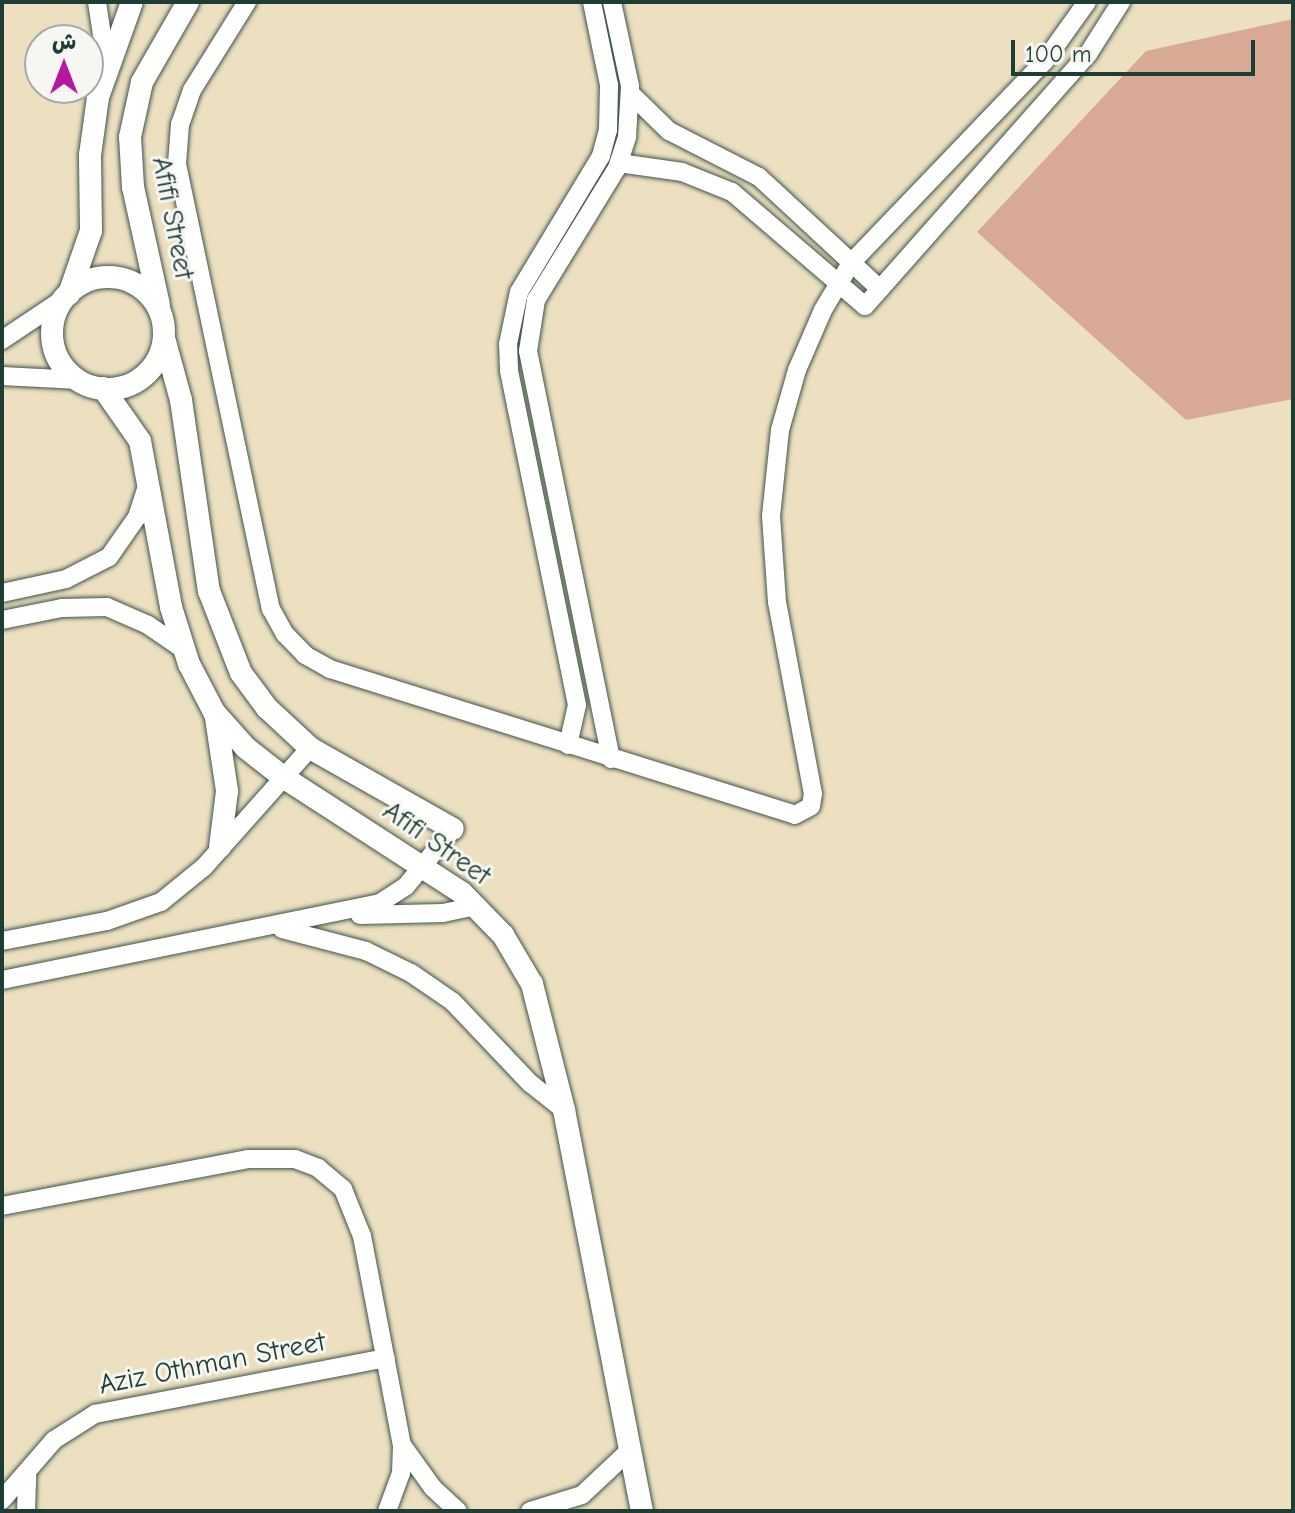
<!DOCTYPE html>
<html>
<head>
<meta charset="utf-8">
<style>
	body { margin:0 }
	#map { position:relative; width:1295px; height:1513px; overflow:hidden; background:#ede0c1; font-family:"Comic Neue","Playpen Sans Arabic",sans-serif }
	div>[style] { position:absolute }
	.building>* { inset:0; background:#d8a995 }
	.roads { filter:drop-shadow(0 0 2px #3e5549) drop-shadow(0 0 2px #3e5549) }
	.minor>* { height:18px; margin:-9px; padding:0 9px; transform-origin:9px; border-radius:9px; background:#fff }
	.tertiary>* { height:22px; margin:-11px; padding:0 11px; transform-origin:11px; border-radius:11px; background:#fff }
	.tertiary>.ring { margin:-11px; padding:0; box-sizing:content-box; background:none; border:22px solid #fff; border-radius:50% }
	span { translate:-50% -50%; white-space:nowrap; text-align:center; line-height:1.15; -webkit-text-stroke:6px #f6f6f2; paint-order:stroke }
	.street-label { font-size:28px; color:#1f3d34 }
	.frame { position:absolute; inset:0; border:4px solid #1f3d34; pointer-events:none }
	.north { position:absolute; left:24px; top:24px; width:80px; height:80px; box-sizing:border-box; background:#f6f6f2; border:2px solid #a0aca6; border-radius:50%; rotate:0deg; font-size:22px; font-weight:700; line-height:32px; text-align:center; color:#1f3d34 }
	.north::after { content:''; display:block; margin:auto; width:28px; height:36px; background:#b5179e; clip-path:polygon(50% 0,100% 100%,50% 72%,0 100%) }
	.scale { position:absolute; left:1011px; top:40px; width:244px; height:36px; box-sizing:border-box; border:4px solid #1f3d34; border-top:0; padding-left:10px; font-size:24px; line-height:28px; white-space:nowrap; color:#1f3d34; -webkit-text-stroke:6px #f6f6f2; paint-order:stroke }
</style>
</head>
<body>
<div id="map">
	<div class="building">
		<i style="clip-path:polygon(1293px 19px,1293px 399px,1186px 420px,977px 232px,1146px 51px)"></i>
	</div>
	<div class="roads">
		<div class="minor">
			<i style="left:97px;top:2px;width:67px;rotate:81.4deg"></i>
			<i style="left:247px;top:2px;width:104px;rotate:122deg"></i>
			<i style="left:192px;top:90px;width:36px;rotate:109deg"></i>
			<i style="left:180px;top:124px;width:40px;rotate:94.3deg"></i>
			<i style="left:177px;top:164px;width:455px;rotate:78.1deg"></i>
			<i style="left:271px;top:609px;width:29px;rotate:61deg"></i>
			<i style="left:285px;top:634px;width:29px;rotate:46deg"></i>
			<i style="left:305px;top:655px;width:29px;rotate:29deg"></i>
			<i style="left:330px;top:669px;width:487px;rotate:17.4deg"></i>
			<i style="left:795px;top:815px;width:18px;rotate:-29deg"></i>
			<i style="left:811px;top:806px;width:12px;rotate:-81deg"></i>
			<i style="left:813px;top:794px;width:195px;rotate:-100.6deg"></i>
			<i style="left:777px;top:602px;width:86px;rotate:-94deg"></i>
			<i style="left:771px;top:516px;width:86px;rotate:-84deg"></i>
			<i style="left:780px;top:430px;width:62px;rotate:-74.2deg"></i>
			<i style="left:797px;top:370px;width:65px;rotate:-66.6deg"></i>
			<i style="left:823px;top:310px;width:55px;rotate:-59.2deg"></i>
			<i style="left:851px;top:263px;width:279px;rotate:-46.2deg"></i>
			<i style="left:1044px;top:62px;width:74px;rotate:-54.4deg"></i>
			<i style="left:630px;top:93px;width:54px;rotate:44.3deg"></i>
			<i style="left:669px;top:131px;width:101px;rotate:27.1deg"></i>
			<i style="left:759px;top:177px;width:165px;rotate:42.8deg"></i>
			<i style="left:619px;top:163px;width:64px;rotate:8.1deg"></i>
			<i style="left:682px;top:172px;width:54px;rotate:21.8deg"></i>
			<i style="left:732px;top:192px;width:175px;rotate:40.6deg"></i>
			<i style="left:865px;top:306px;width:337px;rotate:-48.5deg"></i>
			<i style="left:1088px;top:54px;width:62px;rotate:-57.6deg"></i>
			<i style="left:2px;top:340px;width:76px;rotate:-33.7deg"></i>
			<i style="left:2px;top:376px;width:77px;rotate:3deg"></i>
			<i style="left:2px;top:593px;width:66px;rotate:-12.3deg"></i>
			<i style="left:66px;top:579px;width:48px;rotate:-27.1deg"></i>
			<i style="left:109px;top:557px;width:49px;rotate:-55deg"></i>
			<i style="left:137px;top:517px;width:35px;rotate:-72deg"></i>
			<i style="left:2px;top:620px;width:61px;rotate:-11.3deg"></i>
			<i style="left:62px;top:608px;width:45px;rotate:-1.3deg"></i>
			<i style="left:107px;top:607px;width:45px;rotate:23.7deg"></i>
			<i style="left:148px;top:625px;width:42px;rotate:34.4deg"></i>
			<i style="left:568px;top:745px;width:41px;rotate:-77.3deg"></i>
			<i style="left:577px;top:705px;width:342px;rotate:-101.5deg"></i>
			<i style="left:509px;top:370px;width:26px;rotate:-92deg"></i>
			<i style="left:508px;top:344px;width:53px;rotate:-78.1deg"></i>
			<i style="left:519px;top:292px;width:159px;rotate:-58.9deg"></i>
			<i style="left:601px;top:156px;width:27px;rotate:-75deg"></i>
			<i style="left:608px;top:130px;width:45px;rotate:-88.7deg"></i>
			<i style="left:609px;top:85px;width:85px;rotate:-101.6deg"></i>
			<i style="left:611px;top:759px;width:416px;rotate:-101.5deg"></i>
			<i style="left:528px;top:351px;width:52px;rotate:-81.1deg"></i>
			<i style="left:536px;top:300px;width:155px;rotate:-58.5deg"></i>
			<i style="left:617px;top:168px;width:33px;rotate:-72deg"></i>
			<i style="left:627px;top:137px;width:51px;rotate:-86.6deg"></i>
			<i style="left:630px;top:86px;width:86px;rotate:-102.1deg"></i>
			<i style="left:360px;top:915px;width:83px;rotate:-1.4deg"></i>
			<i style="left:443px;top:913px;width:35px;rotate:-12deg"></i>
			<i style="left:282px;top:929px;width:87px;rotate:14.7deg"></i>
			<i style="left:366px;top:951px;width:50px;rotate:26.1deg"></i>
			<i style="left:411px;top:973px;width:51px;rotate:34.6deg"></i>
			<i style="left:453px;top:1002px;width:112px;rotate:46.5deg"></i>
			<i style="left:530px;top:1083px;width:43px;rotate:38.5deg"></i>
			<i style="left:2px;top:941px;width:107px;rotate:-10.8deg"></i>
			<i style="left:107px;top:921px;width:57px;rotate:-19.4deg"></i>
			<i style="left:161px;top:902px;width:55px;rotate:-39.1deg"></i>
			<i style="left:204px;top:867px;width:159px;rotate:-48.3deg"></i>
			<i style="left:2px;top:980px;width:386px;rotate:-11.5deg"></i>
			<i style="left:380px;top:903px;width:31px;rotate:-33deg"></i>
			<i style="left:406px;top:886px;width:74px;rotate:-50.5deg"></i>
			<i style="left:2px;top:1206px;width:250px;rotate:-10.8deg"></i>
			<i style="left:248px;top:1159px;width:47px"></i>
			<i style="left:295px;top:1159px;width:25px;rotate:21deg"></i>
			<i style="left:318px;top:1168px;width:33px;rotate:40deg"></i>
			<i style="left:343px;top:1189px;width:51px;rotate:68deg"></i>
			<i style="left:362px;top:1236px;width:213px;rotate:79.2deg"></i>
			<i style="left:402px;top:1445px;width:28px;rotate:92deg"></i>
			<i style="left:401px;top:1473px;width:40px;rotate:110.2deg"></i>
			<i style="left:402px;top:1445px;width:53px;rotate:54.2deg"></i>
			<i style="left:433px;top:1488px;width:34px;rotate:43deg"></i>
			<i style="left:2px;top:1500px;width:79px;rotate:-49.1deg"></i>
			<i style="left:54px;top:1440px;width:49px;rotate:-32.4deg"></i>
			<i style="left:95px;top:1414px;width:296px;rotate:-10.9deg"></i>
			<i style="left:26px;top:1511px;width:35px;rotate:-88deg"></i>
			<i style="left:530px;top:1511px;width:54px;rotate:-17.1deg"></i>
			<i style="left:582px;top:1495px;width:66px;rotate:-43.2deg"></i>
		</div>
		<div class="tertiary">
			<i class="ring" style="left:52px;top:277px;width:90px;height:90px"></i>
			<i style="left:69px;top:294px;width:67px;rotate:-70.8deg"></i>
			<i style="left:91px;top:231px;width:76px;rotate:-90.8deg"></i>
			<i style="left:90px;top:155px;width:59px;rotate:-82.1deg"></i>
			<i style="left:98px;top:97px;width:101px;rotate:-70.3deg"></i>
			<i style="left:159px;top:305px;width:121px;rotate:-102.4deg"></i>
			<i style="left:133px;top:187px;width:50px;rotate:-93.4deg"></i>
			<i style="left:130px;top:137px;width:56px;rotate:-77.7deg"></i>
			<i style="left:142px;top:82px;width:92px;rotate:-60.1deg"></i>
			<i style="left:164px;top:338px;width:64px;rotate:74.7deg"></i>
			<i style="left:181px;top:400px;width:193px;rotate:81.7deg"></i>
			<i style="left:209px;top:591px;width:88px;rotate:68.7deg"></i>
			<i style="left:241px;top:673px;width:44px;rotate:53.4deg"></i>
			<i style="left:267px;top:708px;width:59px;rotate:42.9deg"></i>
			<i style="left:310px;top:748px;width:164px;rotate:29.5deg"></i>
			<i style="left:103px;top:388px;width:65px;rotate:55.1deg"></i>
			<i style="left:140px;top:441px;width:169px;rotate:79.4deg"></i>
			<i style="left:171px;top:607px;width:60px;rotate:72.5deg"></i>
			<i style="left:189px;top:664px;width:54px;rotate:62.5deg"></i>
			<i style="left:214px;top:712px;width:48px;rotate:48.4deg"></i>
			<i style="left:246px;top:748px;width:47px;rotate:38.1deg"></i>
			<i style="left:283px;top:777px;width:213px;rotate:32.9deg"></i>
			<i style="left:462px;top:893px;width:59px;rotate:45.7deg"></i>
			<i style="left:503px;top:935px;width:57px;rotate:59.4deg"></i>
			<i style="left:532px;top:984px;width:130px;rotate:75.7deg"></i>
			<i style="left:564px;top:1110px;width:409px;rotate:79deg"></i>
			<i style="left:216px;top:718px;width:74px;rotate:81.4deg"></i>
			<i style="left:227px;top:791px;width:56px;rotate:97.1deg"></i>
		</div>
	</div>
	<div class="street-label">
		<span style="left:173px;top:218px;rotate:79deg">Afifi Street</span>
		<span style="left:437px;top:843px;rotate:35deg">Afifi Street</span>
		<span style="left:212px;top:1363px;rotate:-11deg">Aziz Othman Street</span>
	</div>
	<div class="frame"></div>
	<div class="north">ش</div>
	<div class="scale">100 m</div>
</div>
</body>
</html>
